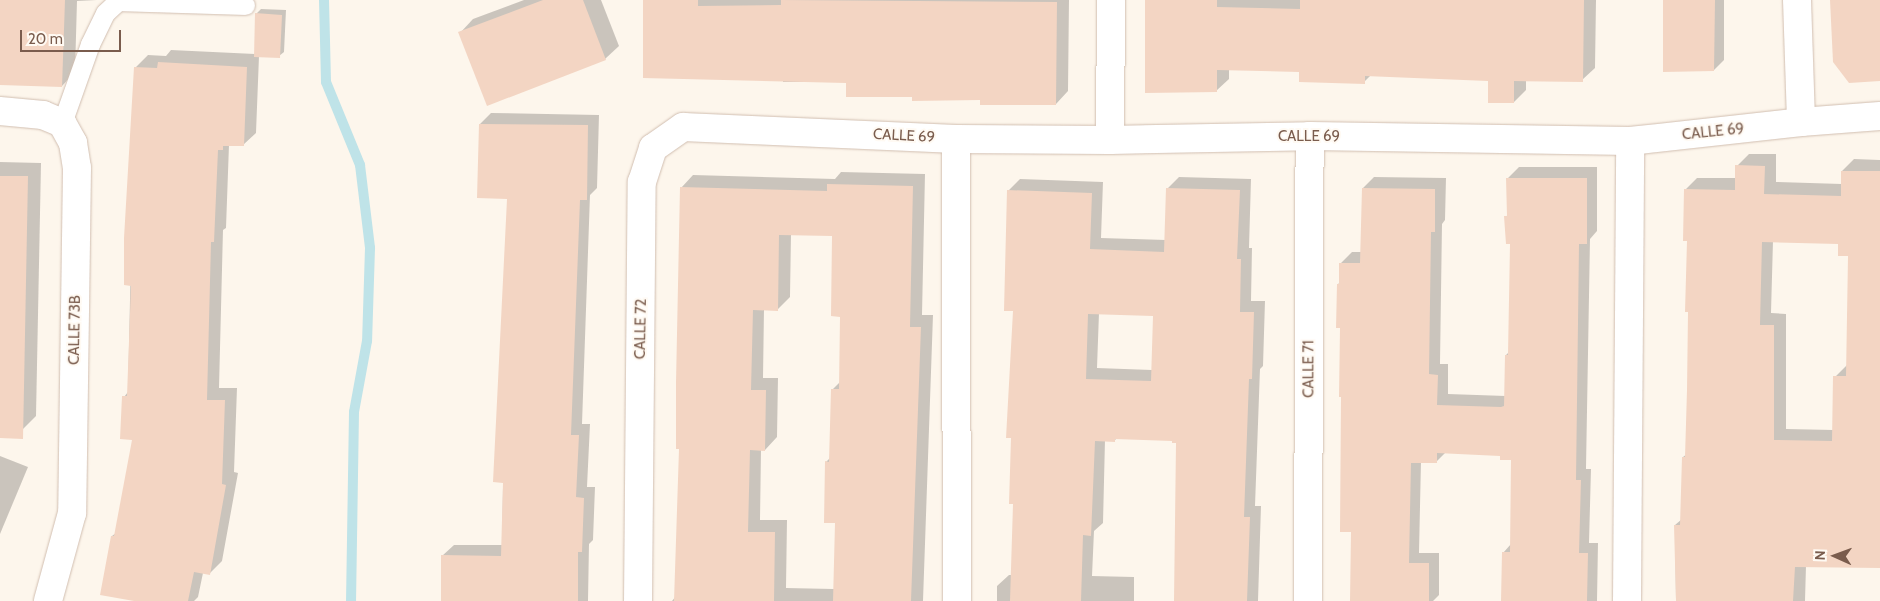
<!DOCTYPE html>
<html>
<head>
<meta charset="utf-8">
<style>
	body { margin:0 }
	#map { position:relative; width:1880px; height:601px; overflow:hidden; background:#fdf6ec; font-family:Cabin,sans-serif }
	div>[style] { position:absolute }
	.shadow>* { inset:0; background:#0003 }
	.stream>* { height:10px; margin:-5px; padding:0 5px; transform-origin:5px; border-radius:5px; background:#bfe3e8 }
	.building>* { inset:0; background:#f3d5c3 }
	.roads { filter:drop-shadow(0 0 1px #d1beb0) drop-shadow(0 0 1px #d1beb0) }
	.service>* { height:19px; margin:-9.5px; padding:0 9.5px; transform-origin:9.5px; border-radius:9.5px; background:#fff }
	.minor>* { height:28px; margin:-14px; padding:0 14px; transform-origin:14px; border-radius:14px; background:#fff }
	span { translate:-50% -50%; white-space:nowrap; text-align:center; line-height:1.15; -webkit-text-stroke:4px #fffaf3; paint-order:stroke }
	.street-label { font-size:15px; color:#7a5c4d }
	.north { position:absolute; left:1810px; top:531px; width:50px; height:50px; -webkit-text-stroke:4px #fffaf3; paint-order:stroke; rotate:272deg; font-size:14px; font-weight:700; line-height:20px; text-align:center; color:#7a5c4d }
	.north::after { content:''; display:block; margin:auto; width:18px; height:22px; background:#7a5c4d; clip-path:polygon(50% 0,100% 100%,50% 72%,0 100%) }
	.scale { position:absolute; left:20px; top:30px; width:101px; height:22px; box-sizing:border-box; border:2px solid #7a5c4d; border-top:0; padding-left:6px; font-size:15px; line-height:18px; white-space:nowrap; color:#7a5c4d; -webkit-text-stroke:4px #fffaf3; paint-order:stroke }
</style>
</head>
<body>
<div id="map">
	<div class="shadow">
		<i style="clip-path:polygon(0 0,97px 0,77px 1px,75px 72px,62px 86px,0 72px)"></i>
		<i style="clip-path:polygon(524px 0,601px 0,619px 46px,605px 59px,460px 33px,473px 19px)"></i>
		<i style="clip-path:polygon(644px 0,1069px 0,1068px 91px,1056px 104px,914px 96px,847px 82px,783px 82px,783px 80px)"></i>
		<i style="clip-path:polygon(1147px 0,1596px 0,1595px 68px,1582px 80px,1526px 80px,1526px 90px,1514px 102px,1490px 79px,1371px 75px,1364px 82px,1300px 70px,1229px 69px,1229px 79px,1216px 91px)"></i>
		<i style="clip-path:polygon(1665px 0,1724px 0,1724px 60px,1714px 70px)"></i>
		<i style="clip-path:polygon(261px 9px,286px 10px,284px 52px,279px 56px,259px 56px,256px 133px,243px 145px,229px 145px,226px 228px,223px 230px,219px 388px,237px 388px,234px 472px,238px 473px,222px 561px,209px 574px,203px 573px,198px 597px,194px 601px,141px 601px,112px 536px,116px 533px,133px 439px,124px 397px,128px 392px,135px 68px,148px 55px,166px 56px,171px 50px,255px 54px,256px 14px)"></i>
		<i style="clip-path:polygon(491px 113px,599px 115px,597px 188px,590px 195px,582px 424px,590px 424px,587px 487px,595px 487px,593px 540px,589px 544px,588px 601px,442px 601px,442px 556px,454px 545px,502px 545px,508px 198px,480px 124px)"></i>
		<i style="clip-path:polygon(evenodd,1749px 154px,1776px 154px,1776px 182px,1842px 184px,1842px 171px,1854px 159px,1880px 160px,1880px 567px,1806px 566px,1805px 601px,1676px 601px,1675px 525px,1682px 519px,1683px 457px,1687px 454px,1690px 311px,1685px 190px,1697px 178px,1736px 178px,1737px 166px,1749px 154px,1773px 241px,1839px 242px,1849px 255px,1847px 365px,1835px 377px,1834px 430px,1786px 429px,1786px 314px,1771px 313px,1773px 241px)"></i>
		<i style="clip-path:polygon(0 162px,41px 163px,36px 416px,23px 429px,0 429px)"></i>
		<i style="clip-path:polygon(1519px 167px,1597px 167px,1597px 231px,1590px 239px,1586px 469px,1591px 469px,1589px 543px,1598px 543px,1597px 601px,1502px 601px,1503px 553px,1511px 544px,1513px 459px,1501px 454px,1446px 452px,1436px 462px,1421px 461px,1419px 553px,1439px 553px,1439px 595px,1433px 601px,1351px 601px,1352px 531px,1338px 284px,1341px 282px,1341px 263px,1352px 252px,1362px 252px,1363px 188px,1374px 177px,1446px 178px,1445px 220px,1442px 224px,1440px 364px,1448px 364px,1448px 394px,1506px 396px,1506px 355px,1509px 352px,1511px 242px,1506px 217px,1508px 214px,1508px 178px)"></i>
		<i style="clip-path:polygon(evenodd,841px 172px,925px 174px,922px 315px,933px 315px,923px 601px,672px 601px,676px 596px,680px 448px,681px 188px,693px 175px,835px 179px,841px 172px,791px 234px,833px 235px,841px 315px,840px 382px,832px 390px,830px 458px,826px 462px,836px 522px,834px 589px,786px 588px,787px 520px,760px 520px,761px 449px,765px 450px,777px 437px,778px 378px,763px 378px,764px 309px,777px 310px,790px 297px,791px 234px)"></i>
		<i style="clip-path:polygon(evenodd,1179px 177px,1251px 179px,1249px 248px,1252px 248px,1251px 301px,1265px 301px,1263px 366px,1260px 369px,1255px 506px,1261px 506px,1258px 601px,1175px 601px,1177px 442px,1173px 440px,1117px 438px,1114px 441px,1105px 440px,1103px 523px,1094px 531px,1092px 576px,1134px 577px,1134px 601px,997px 601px,997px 586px,1009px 575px,1012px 575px,1015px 503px,1015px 310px,1008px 191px,1020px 179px,1103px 182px,1101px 238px,1166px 240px,1168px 188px,1179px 177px,1099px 313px,1154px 315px,1152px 370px,1097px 368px,1099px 313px)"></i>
		<i style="clip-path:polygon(0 456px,28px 467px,0 534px)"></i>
	</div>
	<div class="stream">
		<i style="left:324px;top:0;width:82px;rotate:88.6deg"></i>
		<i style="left:326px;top:82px;width:90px;rotate:67.7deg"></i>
		<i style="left:360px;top:165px;width:84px;rotate:83.1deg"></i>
		<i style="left:370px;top:248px;width:93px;rotate:91.8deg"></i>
		<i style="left:367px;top:341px;width:72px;rotate:100.4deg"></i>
		<i style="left:354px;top:412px;width:189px;rotate:90.9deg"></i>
	</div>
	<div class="building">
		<i style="clip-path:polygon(0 0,65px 0,62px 87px,0 85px)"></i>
		<i style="clip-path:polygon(543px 0,583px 0,606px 60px,487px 106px,458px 32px)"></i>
		<i style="clip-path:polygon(643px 0,698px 0,698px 6px,781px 5px,781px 0,1057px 2px,1056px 105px,980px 105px,980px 100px,912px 101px,912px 97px,846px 97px,846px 83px,643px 78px)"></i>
		<i style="clip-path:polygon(1145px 0,1217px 0,1217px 7px,1300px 9px,1300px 0,1584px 0,1583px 82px,1514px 81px,1514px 103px,1488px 103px,1488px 81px,1365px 76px,1365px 84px,1299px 82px,1299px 72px,1217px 70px,1217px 92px,1145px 93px)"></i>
		<i style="clip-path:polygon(1663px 0,1715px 0,1714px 71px,1663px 72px)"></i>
		<i style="clip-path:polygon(1830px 0,1880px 0,1880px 81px,1849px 83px,1833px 62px)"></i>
		<i style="clip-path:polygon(255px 13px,282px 15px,280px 58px,254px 57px)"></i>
		<i style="clip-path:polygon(158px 62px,247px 67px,244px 146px,223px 146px,223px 150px,218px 150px,214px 242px,211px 242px,207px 400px,225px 400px,222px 484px,226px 485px,210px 575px,194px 572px,188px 601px,134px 601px,100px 595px,111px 536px,114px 536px,132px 440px,120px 439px,122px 396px,127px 396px,131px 286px,124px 285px,124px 238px,134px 67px,157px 68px)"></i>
		<i style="clip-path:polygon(479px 124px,588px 125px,587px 200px,580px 200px,571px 435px,579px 435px,576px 497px,584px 498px,582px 552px,578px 552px,578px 601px,441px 601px,441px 555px,501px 556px,503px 483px,493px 482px,507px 199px,477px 198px)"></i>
		<i style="clip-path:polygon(evenodd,1735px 165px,1765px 166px,1764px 194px,1841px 196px,1841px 171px,1880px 171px,1880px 568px,1795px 567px,1793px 601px,1676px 601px,1674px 525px,1680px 525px,1682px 457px,1685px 457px,1687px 390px,1688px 312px,1685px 312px,1687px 241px,1683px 241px,1684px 189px,1735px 190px,1735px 165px,1762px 242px,1838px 244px,1838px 256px,1848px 256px,1846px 376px,1833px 376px,1832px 441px,1774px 440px,1774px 325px,1760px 325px,1762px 242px)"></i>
		<i style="clip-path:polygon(0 176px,28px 176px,23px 439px,0 438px)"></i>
		<i style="clip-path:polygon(1506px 178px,1587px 178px,1587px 244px,1579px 244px,1576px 480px,1581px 480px,1579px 553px,1588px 553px,1587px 601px,1501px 601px,1502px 552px,1510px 552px,1511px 460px,1500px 460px,1500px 456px,1437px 453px,1437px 463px,1411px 463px,1409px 563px,1429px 563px,1429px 601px,1350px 601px,1351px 532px,1340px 532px,1341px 397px,1339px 397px,1340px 328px,1336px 328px,1337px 284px,1339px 284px,1339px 263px,1360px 263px,1362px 188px,1435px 189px,1435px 232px,1431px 232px,1429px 374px,1438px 375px,1437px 405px,1501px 407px,1504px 406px,1505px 355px,1508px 355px,1510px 244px,1506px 244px,1504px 216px,1507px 216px)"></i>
		<i style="clip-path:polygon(827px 184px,913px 186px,910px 327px,921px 327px,911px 601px,833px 601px,835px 523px,824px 523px,825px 461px,829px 462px,831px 389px,839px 389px,840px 317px,831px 316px,832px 236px,779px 235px,778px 311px,753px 310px,751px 390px,766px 390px,765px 451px,750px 450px,748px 532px,775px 532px,774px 601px,674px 601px,679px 449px,676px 449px,676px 383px,680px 187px,827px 191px)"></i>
		<i style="clip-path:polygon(evenodd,1166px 188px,1240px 190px,1237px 259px,1241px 259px,1240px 312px,1254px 312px,1252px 379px,1249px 379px,1244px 517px,1250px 517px,1247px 601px,1174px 601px,1176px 443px,1172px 443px,1172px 441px,1115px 439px,1115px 442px,1095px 441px,1091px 536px,1083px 535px,1081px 601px,1010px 601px,1013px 504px,1009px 504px,1011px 438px,1006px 438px,1013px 311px,1004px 311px,1007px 190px,1092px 193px,1090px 249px,1164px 252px,1166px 188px,1088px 314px,1153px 316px,1151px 381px,1086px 379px,1088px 314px)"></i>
	</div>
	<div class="roads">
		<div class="service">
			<i style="left:62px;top:123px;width:84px;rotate:-70.5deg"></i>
			<i style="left:90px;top:44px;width:34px;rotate:-64deg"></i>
			<i style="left:105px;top:13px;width:18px;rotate:-43deg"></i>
			<i style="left:118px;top:1px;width:127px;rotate:1.8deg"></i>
		</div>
		<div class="minor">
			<i style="left:1797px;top:0;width:122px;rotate:88.1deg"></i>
			<i style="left:0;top:111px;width:43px;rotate:5.3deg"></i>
			<i style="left:43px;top:115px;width:21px;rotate:23deg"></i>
			<i style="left:62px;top:123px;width:23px;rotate:61deg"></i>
			<i style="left:73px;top:143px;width:25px;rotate:81deg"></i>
			<i style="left:77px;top:168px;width:345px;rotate:90.8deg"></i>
			<i style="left:72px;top:513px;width:91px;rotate:105.3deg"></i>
			<i style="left:956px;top:139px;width:462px;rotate:89.9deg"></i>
			<i style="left:1110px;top:140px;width:140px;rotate:-89.6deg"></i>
			<i style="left:638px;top:601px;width:419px;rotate:-89.5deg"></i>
			<i style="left:642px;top:182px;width:36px;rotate:-72deg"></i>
			<i style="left:653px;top:148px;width:37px;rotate:-35deg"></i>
			<i style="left:683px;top:127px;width:273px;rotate:2.5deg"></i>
			<i style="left:956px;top:139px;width:154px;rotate:0.4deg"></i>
			<i style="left:1110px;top:140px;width:200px;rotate:-1.1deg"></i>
			<i style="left:1310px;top:136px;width:320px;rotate:0.9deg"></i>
			<i style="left:1630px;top:141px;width:172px;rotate:-6.3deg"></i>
			<i style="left:1801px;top:122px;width:79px;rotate:-4.3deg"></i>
			<i style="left:1308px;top:601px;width:465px;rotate:-89.8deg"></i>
			<i style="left:1627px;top:601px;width:460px;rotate:-89.6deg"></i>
		</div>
	</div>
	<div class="street-label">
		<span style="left:1713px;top:132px;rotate:-6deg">CALLE 69</span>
		<span style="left:904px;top:136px;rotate:3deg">CALLE 69</span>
		<span style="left:1309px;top:137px">CALLE 69</span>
		<span style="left:641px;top:329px;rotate:-89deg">CALLE 72</span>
		<span style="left:75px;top:330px;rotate:-89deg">CALLE 73B</span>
		<span style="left:1309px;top:369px;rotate:-90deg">CALLE 71</span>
	</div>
	<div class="north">N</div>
	<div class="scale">20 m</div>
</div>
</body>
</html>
